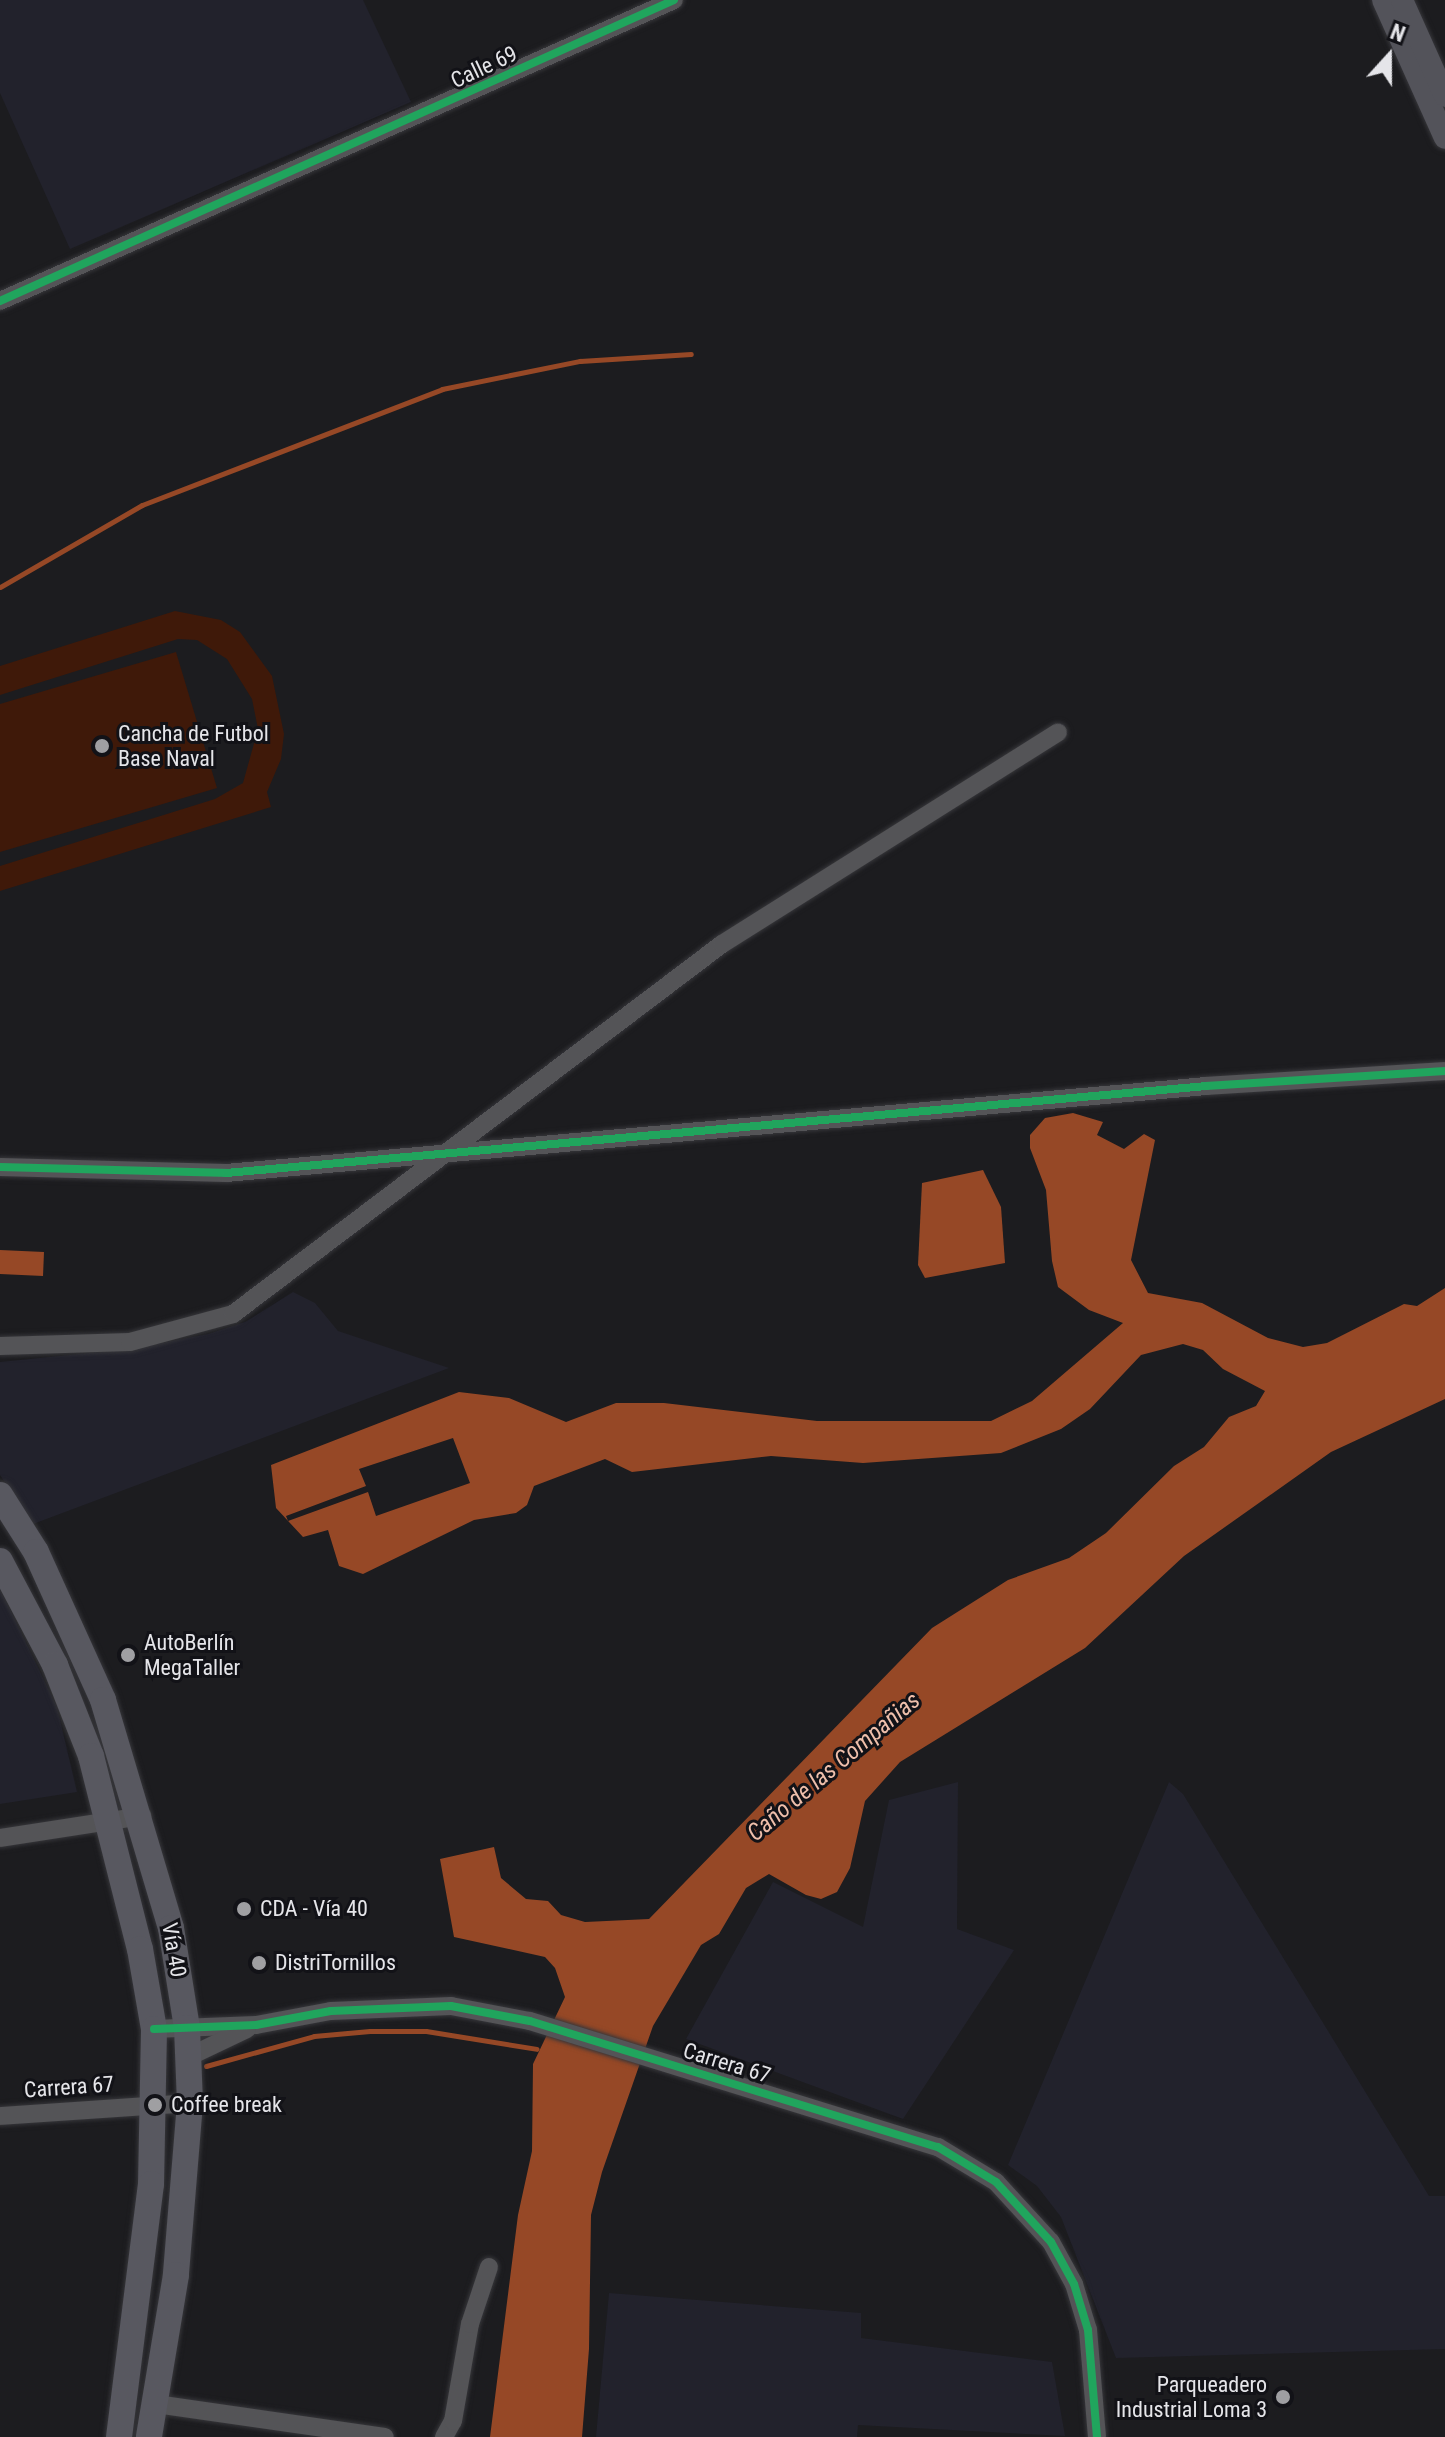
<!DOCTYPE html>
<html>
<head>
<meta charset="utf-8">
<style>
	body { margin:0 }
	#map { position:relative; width:1445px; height:2437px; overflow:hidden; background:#1c1c1f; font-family:"Roboto Condensed",sans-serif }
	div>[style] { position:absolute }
	.built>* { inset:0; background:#22222c }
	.green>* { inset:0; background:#3f1909 }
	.water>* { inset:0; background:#964826 }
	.pier>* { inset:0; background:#1c1c1f }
	.stream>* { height:5px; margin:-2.5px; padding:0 2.5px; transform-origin:2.5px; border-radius:2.5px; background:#964826 }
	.roads { filter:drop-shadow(0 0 2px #36363a) drop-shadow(0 0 2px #36363a) }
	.minor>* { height:18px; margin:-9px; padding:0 9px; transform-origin:9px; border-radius:9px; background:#545457 }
	.major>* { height:22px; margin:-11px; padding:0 11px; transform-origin:11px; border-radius:11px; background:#53535a }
	.highway>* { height:26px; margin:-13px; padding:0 13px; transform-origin:13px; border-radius:13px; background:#585860 }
	.cycleway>* { height:8px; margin:-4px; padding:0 4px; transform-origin:4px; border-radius:4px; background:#20a55d }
	.dots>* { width:22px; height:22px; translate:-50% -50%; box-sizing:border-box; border:4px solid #121217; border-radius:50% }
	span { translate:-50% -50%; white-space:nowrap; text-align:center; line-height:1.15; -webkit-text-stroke:6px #121217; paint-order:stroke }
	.street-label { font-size:22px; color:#e5e5e9 }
	.poi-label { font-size:22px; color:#e5e5e9 }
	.left { translate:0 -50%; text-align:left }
	.right { translate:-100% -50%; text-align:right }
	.water-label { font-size:24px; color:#efbfab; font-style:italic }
	.north { position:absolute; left:1349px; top:16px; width:80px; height:80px; -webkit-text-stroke:6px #121217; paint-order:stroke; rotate:21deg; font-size:22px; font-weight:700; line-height:32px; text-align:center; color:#e5e5e9 }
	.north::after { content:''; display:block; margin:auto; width:28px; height:36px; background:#e5e5e9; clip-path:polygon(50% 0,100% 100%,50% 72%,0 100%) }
</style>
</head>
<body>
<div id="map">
	<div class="built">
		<i style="clip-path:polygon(0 0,363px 0,411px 102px,70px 249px,0 93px)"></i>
		<i style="clip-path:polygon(293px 1292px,315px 1303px,338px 1331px,449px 1368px,33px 1524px,0 1475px,0 1362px,130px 1349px,208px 1334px,245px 1322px)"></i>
		<i style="clip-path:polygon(0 1589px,57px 1707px,77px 1792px,0 1804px)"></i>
		<i style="clip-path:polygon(958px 1782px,957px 1929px,1014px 1950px,903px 2119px,686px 2039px,773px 1882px,863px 1927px,889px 1800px)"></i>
		<i style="clip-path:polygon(1169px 1782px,1183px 1794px,1429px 2196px,1445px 2196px,1445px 2349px,1116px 2358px,1061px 2217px,1037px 2186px,1008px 2165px)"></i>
		<i style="clip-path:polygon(609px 2293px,861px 2313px,861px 2338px,1052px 2362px,1065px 2436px,858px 2425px,857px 2437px,596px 2437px)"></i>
	</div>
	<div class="green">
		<i style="clip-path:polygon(175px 611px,221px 620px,240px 632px,272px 676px,284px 734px,281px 759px,267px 792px,271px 807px,0 891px,0 866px,215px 799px,243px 783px,258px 729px,252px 699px,227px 659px,197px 640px,178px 639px,0 695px,0 666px)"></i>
		<i style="clip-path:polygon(176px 652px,217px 788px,0 852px,0 704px)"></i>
	</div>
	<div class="water">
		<i style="clip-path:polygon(1073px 1113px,1103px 1122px,1097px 1135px,1124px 1149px,1144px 1134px,1155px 1140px,1131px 1260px,1148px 1293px,1202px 1303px,1268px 1338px,1303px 1347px,1327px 1343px,1404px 1304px,1417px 1306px,1445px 1288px,1445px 1399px,1331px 1452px,1184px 1556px,1085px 1648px,900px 1762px,865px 1801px,850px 1868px,837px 1892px,821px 1899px,806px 1895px,769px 1874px,746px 1888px,719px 1934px,701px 1945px,653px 2026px,602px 2172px,591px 2215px,589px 2349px,582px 2437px,490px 2437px,518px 2215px,532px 2151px,533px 2064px,565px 1997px,555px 1968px,545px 1957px,454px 1937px,440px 1859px,494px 1847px,501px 1878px,526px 1899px,548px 1901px,561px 1915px,585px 1922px,649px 1919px,932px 1628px,1008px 1580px,1069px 1558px,1106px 1533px,1174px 1466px,1204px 1447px,1229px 1417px,1256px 1406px,1265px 1391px,1223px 1369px,1203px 1350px,1183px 1344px,1141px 1355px,1090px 1409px,1061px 1429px,1001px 1453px,863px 1463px,771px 1456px,632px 1472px,605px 1459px,534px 1486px,527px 1505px,516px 1513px,474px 1520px,363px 1574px,339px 1566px,328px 1530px,303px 1537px,276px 1508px,271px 1465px,459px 1392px,509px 1398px,566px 1422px,616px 1403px,664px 1403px,817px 1421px,991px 1421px,1032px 1401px,1123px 1323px,1089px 1310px,1058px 1287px,1052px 1261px,1046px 1190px,1030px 1148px,1030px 1135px,1045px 1118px)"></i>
		<i style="clip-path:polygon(983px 1170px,1001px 1207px,1005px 1263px,925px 1278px,918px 1265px,922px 1183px)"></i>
		<i style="clip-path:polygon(0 1250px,44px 1252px,43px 1276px,0 1274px)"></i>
	</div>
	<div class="pier">
		<i style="clip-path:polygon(453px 1438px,470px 1483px,376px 1516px,368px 1492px,288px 1521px,286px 1516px,366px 1486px,359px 1469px)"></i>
	</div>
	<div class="stream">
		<i style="left:0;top:587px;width:164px;rotate:-30deg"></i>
		<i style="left:142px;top:505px;width:322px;rotate:-21.1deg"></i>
		<i style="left:442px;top:389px;width:141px;rotate:-11.5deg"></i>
		<i style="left:580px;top:361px;width:111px;rotate:-3.6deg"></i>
		<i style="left:206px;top:2066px;width:112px;rotate:-15.5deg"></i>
		<i style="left:314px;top:2036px;width:56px;rotate:-5.1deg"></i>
		<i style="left:370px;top:2031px;width:56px"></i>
		<i style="left:426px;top:2031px;width:112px;rotate:9.2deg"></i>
	</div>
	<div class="roads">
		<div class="minor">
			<i style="left:0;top:301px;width:738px;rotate:-24.06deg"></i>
			<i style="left:0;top:1167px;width:226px;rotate:1.5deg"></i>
			<i style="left:226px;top:1173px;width:984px;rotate:-5.07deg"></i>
			<i style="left:1206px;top:1086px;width:239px;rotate:-3.6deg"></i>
			<i style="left:0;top:1346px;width:130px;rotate:-1.8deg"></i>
			<i style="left:130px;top:1342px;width:107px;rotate:-15.2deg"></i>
			<i style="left:233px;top:1314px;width:613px;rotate:-37.11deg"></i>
			<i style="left:722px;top:944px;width:397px;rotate:-32.2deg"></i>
			<i style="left:0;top:1838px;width:144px;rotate:-8.8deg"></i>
			<i style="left:154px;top:2029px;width:102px;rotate:-2.2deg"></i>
			<i style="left:256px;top:2025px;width:76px;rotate:-10.6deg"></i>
			<i style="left:331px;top:2011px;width:120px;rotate:-2.4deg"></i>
			<i style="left:451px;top:2006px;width:80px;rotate:10.8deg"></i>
			<i style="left:530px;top:2021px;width:427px;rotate:17.2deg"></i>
			<i style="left:938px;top:2147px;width:68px;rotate:31.1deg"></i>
			<i style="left:996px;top:2182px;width:81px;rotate:47.5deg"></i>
			<i style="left:1051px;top:2242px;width:48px;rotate:61.3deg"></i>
			<i style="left:1074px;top:2284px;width:48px;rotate:73.1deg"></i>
			<i style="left:1088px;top:2330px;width:107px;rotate:85.2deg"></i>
			<i style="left:188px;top:2057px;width:65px;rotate:-25.4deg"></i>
			<i style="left:0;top:2116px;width:190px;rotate:-3.9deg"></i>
			<i style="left:156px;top:2404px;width:231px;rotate:8.2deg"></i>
			<i style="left:444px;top:2437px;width:18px;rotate:-61deg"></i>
			<i style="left:453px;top:2421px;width:98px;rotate:-80.1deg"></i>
			<i style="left:470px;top:2324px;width:60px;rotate:-71.6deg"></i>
		</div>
		<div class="major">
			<i style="left:1383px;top:0;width:151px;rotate:65.8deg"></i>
			<i style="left:1402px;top:0;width:105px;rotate:65.9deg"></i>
		</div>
		<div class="highway">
			<i style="left:0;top:1495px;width:67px;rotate:57.7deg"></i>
			<i style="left:36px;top:1552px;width:162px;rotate:65.6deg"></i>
			<i style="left:103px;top:1700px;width:238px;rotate:73.4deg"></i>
			<i style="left:171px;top:1928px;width:101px;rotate:80.9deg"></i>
			<i style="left:187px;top:2028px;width:75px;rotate:87.7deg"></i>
			<i style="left:190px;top:2103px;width:173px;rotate:94.7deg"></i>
			<i style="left:176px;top:2275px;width:164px;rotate:99.5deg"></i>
			<i style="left:0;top:1561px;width:118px;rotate:62.1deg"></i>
			<i style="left:55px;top:1665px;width:98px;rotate:68.4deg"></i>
			<i style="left:91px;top:1756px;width:199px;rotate:75.8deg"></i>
			<i style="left:140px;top:1949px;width:81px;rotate:80.1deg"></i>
			<i style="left:154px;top:2029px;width:155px;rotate:91.1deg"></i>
			<i style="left:151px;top:2184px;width:255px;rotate:97.2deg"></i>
		</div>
	</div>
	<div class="cycleway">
		<i style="left:0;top:301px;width:738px;rotate:-24.06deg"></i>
		<i style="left:0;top:1167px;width:226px;rotate:1.5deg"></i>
		<i style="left:226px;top:1173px;width:984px;rotate:-5.07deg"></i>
		<i style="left:1206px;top:1086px;width:239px;rotate:-3.6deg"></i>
		<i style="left:154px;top:2029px;width:102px;rotate:-2.2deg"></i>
		<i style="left:256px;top:2025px;width:76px;rotate:-10.6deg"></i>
		<i style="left:331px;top:2011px;width:120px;rotate:-2.4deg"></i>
		<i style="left:451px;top:2006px;width:80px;rotate:10.8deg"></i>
		<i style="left:530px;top:2021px;width:427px;rotate:17.2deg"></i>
		<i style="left:938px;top:2147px;width:68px;rotate:31.1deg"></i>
		<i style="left:996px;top:2182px;width:81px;rotate:47.5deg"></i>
		<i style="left:1051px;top:2242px;width:48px;rotate:61.3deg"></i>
		<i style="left:1074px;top:2284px;width:48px;rotate:73.1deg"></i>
		<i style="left:1088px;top:2330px;width:107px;rotate:85.2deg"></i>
	</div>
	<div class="dots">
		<i style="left:102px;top:746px;background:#9f9fa2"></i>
		<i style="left:128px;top:1655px;background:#9f9fa2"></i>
		<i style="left:244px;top:1909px;background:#9f9fa2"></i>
		<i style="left:259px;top:1963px;background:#9f9fa2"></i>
		<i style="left:155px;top:2105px;background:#9f9fa2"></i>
		<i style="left:1283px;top:2397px;background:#9f9fa2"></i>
	</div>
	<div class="street-label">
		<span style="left:484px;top:67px;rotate:-25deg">Calle 69</span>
		<span style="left:174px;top:1950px;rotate:80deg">Vía 40</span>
		<span style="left:727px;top:2063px;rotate:17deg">Carrera 67</span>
		<span style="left:69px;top:2087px;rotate:-4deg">Carrera 67</span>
	</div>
	<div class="poi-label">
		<span class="left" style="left:118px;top:746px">Cancha de Futbol<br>Base Naval</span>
		<span class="left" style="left:144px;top:1655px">AutoBerlín<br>MegaTaller</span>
		<span class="left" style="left:260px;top:1909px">CDA - Vía 40</span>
		<span class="left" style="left:275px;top:1963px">DistriTornillos</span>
		<span class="left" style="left:171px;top:2105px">Coffee break</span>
		<span class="right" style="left:1267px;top:2397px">Parqueadero<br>Industrial Loma 3</span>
	</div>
	<div class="water-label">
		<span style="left:834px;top:1767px;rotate:-40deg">Caño de las Compañias</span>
	</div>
	<div class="north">N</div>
</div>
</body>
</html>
